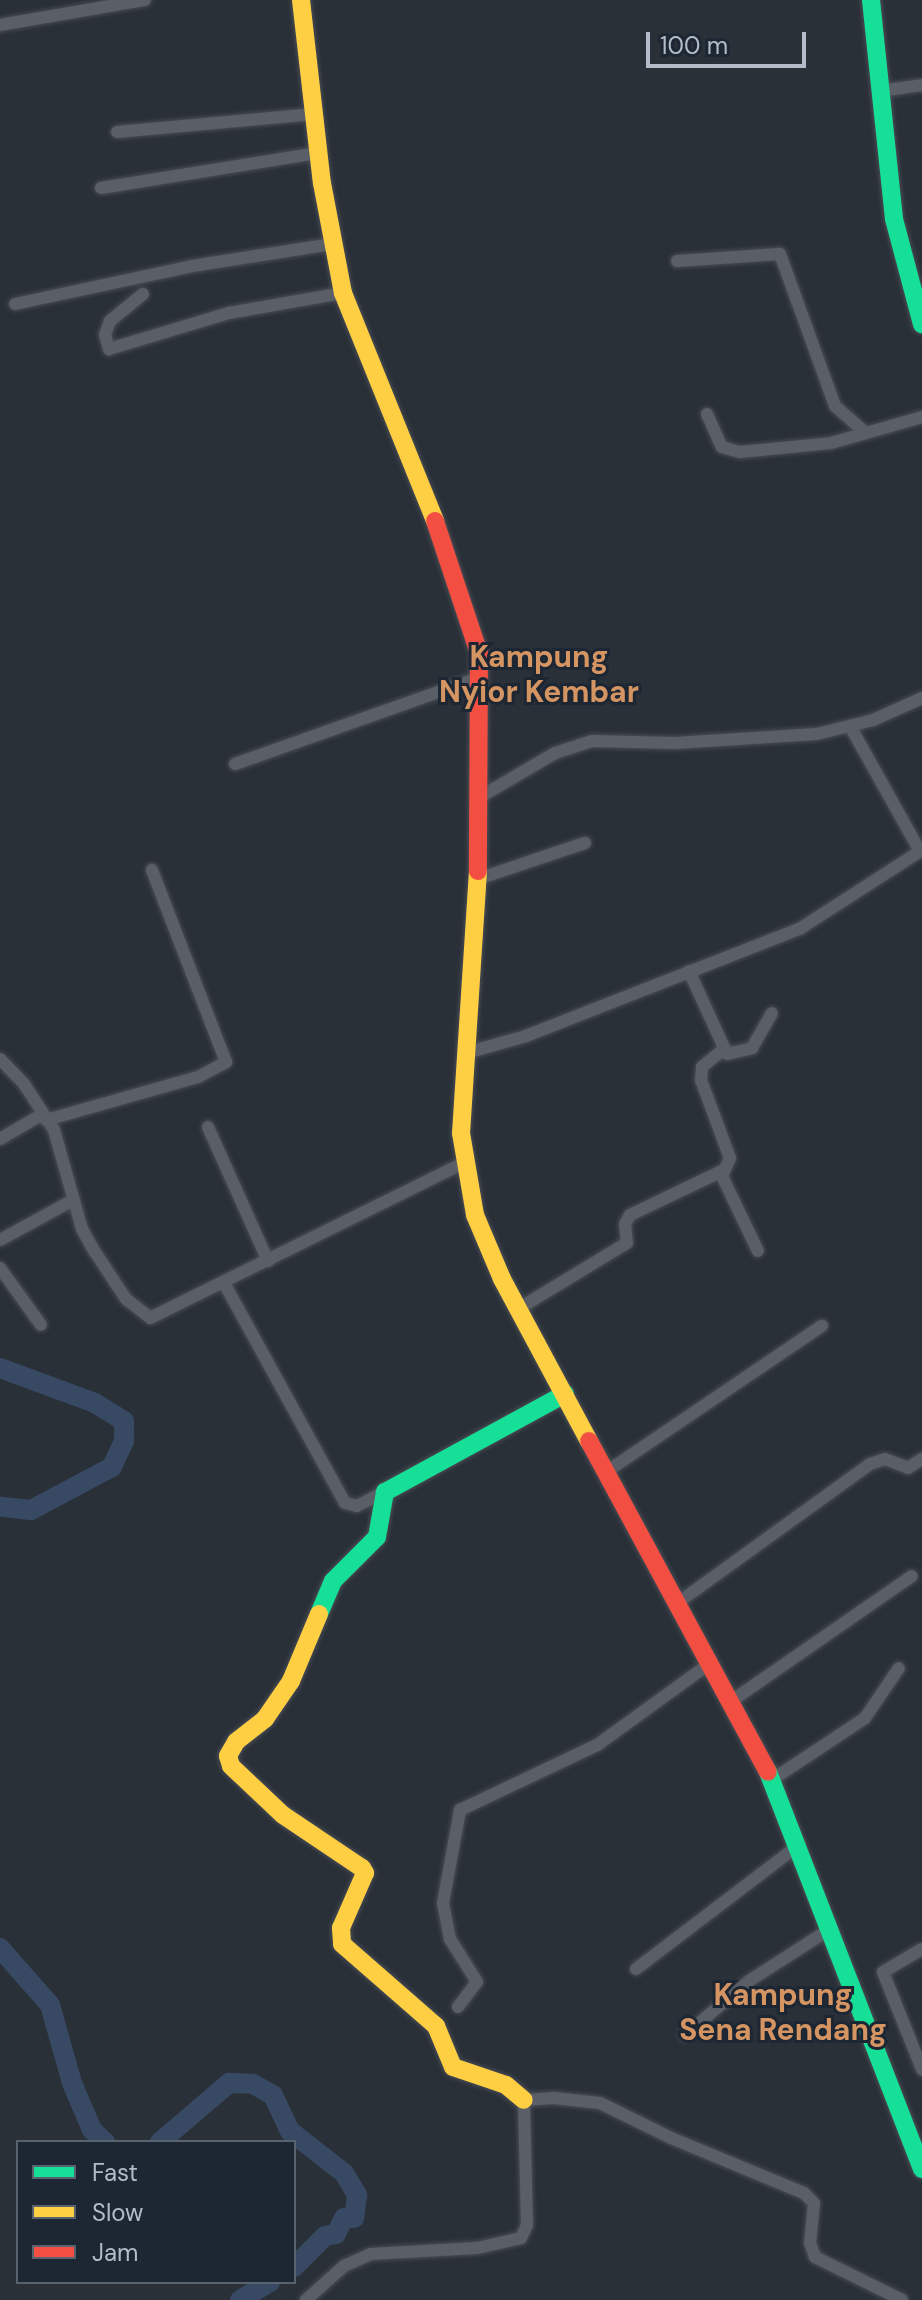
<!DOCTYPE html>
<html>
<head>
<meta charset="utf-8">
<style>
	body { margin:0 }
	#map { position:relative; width:922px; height:2300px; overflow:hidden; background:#2a3038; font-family:"DM Sans",sans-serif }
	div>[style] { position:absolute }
	.river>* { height:20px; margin:-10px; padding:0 10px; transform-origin:10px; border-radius:10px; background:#384963 }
	.roads { filter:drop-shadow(0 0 2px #484c53) drop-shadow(0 0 2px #484c53) }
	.street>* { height:12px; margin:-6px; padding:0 6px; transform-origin:6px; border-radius:6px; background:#5a5e66 }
	.fast>* { height:18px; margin:-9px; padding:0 9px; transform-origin:9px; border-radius:9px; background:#16e098 }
	.slow>* { height:18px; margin:-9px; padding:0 9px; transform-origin:9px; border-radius:9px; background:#ffcf43 }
	.jam>* { height:18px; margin:-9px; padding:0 9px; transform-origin:9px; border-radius:9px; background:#f24e42 }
	span { translate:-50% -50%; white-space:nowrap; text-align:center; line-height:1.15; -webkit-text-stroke:6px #1d2633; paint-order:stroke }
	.quarter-label { font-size:30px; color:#d59563; font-weight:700 }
	.legend { position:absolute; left:16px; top:2140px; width:280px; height:144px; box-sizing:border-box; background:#1d2633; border:2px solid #59626f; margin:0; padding:10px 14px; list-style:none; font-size:24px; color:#b4bcc9 }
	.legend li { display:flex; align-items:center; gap:16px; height:40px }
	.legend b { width:40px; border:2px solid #59626f }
	.scale { position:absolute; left:646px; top:32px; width:160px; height:36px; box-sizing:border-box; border:4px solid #b4bcc9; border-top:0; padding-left:10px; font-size:24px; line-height:28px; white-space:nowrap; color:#b4bcc9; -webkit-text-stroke:6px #1d2633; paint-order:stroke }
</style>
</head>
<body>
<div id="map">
	<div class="river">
		<i style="left:0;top:1368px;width:101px;rotate:20.2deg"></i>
		<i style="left:95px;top:1403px;width:34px;rotate:32deg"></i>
		<i style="left:124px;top:1421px;width:20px;rotate:90deg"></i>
		<i style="left:124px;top:1441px;width:29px;rotate:115deg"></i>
		<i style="left:112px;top:1467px;width:92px;rotate:152deg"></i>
		<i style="left:31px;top:1510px;width:31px;rotate:-174deg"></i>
		<i style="left:0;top:1948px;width:76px;rotate:48.7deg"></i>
		<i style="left:50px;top:2005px;width:81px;rotate:74.2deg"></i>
		<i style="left:72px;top:2083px;width:51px;rotate:66.9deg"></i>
		<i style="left:92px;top:2130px;width:18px;rotate:43deg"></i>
		<i style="left:160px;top:2142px;width:91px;rotate:-40.5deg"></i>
		<i style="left:229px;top:2083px;width:24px;rotate:2deg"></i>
		<i style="left:253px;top:2084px;width:23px;rotate:29deg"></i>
		<i style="left:273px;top:2095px;width:40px;rotate:65deg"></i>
		<i style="left:290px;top:2131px;width:68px;rotate:37.9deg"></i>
		<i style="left:344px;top:2173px;width:26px;rotate:59deg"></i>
		<i style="left:357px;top:2195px;width:23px;rotate:97deg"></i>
		<i style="left:354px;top:2218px;width:10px;rotate:180deg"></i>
		<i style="left:344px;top:2218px;width:18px;rotate:117deg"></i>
		<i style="left:336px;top:2234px;width:11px;rotate:170deg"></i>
		<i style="left:325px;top:2236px;width:44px;rotate:135deg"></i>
		<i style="left:240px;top:2300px;width:35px;rotate:-31deg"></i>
	</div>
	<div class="roads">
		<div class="street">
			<i style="left:0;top:25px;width:147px;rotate:-9.8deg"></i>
			<i style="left:880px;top:91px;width:42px;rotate:-8.1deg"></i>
			<i style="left:117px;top:132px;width:198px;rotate:-5.2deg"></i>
			<i style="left:101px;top:188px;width:220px;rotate:-9.2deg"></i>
			<i style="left:677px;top:261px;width:103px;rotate:-3.9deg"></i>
			<i style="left:780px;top:254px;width:162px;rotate:70.1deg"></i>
			<i style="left:835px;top:406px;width:41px;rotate:41.1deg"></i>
			<i style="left:143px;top:294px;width:43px;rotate:140.7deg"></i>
			<i style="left:110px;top:321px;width:15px;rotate:110deg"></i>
			<i style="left:105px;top:335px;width:15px;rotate:74deg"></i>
			<i style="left:109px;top:349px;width:125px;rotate:-16.7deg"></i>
			<i style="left:229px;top:313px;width:116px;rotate:-10deg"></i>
			<i style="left:15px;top:304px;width:181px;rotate:-12.1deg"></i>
			<i style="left:192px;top:266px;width:142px;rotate:-8.9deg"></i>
			<i style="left:707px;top:414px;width:36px;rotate:66deg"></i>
			<i style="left:722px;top:447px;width:19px;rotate:16deg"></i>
			<i style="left:740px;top:452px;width:91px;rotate:-5.6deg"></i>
			<i style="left:831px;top:443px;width:95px;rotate:-15.9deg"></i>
			<i style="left:850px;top:726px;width:143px;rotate:60.8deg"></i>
			<i style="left:235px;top:764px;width:261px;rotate:-19.5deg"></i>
			<i style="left:480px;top:797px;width:87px;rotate:-30.4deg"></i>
			<i style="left:555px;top:753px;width:39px;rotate:-18deg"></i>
			<i style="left:592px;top:741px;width:83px;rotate:1.4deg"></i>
			<i style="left:675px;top:743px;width:142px;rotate:-3.6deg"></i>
			<i style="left:817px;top:734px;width:58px;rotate:-14deg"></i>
			<i style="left:873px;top:720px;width:54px;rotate:-24.2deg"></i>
			<i style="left:478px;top:879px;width:113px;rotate:-18.6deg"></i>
			<i style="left:689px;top:971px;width:91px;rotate:65.4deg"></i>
			<i style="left:727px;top:1054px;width:26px;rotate:-13deg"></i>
			<i style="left:752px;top:1048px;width:40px;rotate:-60.3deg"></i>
			<i style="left:724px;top:1049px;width:28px;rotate:141deg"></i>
			<i style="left:702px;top:1067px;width:13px;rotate:94deg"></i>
			<i style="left:701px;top:1080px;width:83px;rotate:69.6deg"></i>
			<i style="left:730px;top:1158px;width:20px;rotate:114deg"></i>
			<i style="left:722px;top:1176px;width:83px;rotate:64.4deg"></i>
			<i style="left:466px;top:1053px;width:62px;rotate:-15.8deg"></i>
			<i style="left:526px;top:1036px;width:295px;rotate:-21.4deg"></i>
			<i style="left:801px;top:928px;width:144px;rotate:-32.8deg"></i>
			<i style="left:0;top:1059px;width:35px;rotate:46deg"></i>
			<i style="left:24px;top:1084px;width:55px;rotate:56.9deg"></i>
			<i style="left:54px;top:1130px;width:103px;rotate:74.2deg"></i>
			<i style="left:82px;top:1229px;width:26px;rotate:61deg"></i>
			<i style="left:95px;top:1252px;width:56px;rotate:56.6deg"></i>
			<i style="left:126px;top:1299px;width:31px;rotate:38deg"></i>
			<i style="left:150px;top:1318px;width:350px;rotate:-26.3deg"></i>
			<i style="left:46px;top:1120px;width:158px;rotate:-15.8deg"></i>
			<i style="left:198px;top:1077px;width:32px;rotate:-28deg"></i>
			<i style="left:226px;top:1062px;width:206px;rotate:-111.1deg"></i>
			<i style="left:208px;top:1127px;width:147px;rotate:65.9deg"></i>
			<i style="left:0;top:1139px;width:48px;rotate:-30.3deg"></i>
			<i style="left:0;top:1240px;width:83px;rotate:-28.7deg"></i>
			<i style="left:0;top:1268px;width:70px;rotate:54.3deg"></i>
			<i style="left:224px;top:1283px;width:251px;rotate:61.2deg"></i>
			<i style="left:345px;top:1503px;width:12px;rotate:14deg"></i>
			<i style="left:357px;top:1506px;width:31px;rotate:-27deg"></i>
			<i style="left:518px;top:1309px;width:127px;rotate:-31.2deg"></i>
			<i style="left:627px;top:1243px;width:19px;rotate:-96deg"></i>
			<i style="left:625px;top:1224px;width:10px;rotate:-61deg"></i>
			<i style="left:630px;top:1215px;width:104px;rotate:-25.6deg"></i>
			<i style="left:606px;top:1472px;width:261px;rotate:-34.1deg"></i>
			<i style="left:676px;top:1604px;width:239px;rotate:-35.8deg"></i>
			<i style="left:870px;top:1464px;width:16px;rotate:-18deg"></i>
			<i style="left:885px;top:1459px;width:25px;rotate:21deg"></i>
			<i style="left:908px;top:1468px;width:17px;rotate:-33deg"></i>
			<i style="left:730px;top:1702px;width:221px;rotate:-34.7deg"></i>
			<i style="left:773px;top:1779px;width:110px;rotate:-33.5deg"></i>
			<i style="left:865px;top:1718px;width:60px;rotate:-55.8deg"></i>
			<i style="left:922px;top:1949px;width:45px;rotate:149.5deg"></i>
			<i style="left:883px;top:1972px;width:105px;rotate:68.1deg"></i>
			<i style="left:636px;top:1969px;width:206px;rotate:-37.3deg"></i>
			<i style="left:458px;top:2007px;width:31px;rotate:-53deg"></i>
			<i style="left:477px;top:1982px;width:51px;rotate:-122.1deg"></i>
			<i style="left:450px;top:1939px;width:37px;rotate:-101deg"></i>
			<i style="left:443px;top:1903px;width:95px;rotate:-79.6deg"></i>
			<i style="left:460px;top:1810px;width:152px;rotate:-25.4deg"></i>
			<i style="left:597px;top:1745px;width:138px;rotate:-35.9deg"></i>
			<i style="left:685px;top:2035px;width:84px;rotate:-40.2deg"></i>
			<i style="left:749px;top:1981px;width:96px;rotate:-32.7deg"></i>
			<i style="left:306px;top:2300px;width:51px;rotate:-41.8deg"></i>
			<i style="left:344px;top:2266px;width:30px;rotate:-24deg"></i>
			<i style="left:371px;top:2254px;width:106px;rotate:-3.2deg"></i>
			<i style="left:477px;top:2248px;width:45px;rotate:-12.8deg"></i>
			<i style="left:521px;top:2238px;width:14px;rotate:-65deg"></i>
			<i style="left:527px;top:2225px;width:125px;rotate:-91.4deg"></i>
			<i style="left:524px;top:2100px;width:30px;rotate:-4deg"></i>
			<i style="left:554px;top:2098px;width:46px;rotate:6.2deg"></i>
			<i style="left:600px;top:2103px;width:79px;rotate:26.2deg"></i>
			<i style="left:671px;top:2138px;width:144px;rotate:22.5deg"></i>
			<i style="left:804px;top:2193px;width:14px;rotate:45deg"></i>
			<i style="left:814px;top:2203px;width:40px;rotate:95.7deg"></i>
			<i style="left:810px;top:2243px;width:15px;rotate:70deg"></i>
			<i style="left:815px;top:2257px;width:97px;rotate:26.3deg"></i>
		</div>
		<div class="fast">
			<i style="left:871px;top:0;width:220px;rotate:84deg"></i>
			<i style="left:894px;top:219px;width:109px;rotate:75.1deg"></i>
			<i style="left:319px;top:1614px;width:36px;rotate:-67deg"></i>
			<i style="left:333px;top:1581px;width:62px;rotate:-45deg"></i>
			<i style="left:377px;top:1537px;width:46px;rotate:-79.9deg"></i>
			<i style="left:385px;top:1492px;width:205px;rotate:-28.6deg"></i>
			<i style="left:768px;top:1772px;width:426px;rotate:68.8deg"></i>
		</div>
		<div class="slow">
			<i style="left:301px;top:0;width:184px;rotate:83.5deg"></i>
			<i style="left:322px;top:183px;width:112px;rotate:79.2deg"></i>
			<i style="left:343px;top:293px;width:246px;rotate:68deg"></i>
			<i style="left:478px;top:871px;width:263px;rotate:93.7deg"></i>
			<i style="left:461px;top:1133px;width:83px;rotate:80.3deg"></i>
			<i style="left:475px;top:1215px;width:69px;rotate:67.1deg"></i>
			<i style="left:502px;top:1279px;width:184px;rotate:61.8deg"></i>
			<i style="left:319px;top:1614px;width:73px;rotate:112.7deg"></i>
			<i style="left:291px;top:1681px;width:46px;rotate:124.4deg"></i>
			<i style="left:265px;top:1719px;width:37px;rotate:142deg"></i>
			<i style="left:236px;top:1742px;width:16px;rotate:120deg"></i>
			<i style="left:228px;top:1756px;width:10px;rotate:73deg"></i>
			<i style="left:231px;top:1766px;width:71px;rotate:43.3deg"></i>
			<i style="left:283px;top:1815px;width:95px;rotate:33.9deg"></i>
			<i style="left:362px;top:1868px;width:6px;rotate:59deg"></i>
			<i style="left:365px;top:1873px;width:60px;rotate:113.6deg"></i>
			<i style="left:341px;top:1928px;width:16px;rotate:86deg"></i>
			<i style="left:342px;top:1944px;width:125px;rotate:41.1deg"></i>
			<i style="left:436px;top:2026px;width:44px;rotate:67.5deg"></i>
			<i style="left:453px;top:2067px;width:56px;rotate:18.8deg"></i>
			<i style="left:506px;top:2085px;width:23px;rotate:40deg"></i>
		</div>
		<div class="jam">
			<i style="left:435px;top:521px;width:139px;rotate:71.6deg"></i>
			<i style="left:479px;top:653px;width:218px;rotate:90.3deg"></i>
			<i style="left:589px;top:1441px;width:376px;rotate:61.6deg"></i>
		</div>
	</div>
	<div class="quarter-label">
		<span style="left:539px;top:674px">Kampung<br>Nyior Kembar</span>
		<span style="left:783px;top:2012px">Kampung<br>Sena Rendang</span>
	</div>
	<ul class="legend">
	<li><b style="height:10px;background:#16e098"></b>Fast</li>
	<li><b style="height:10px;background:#ffcf43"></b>Slow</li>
	<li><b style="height:10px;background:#f24e42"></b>Jam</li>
	</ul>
	<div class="scale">100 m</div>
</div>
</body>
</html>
